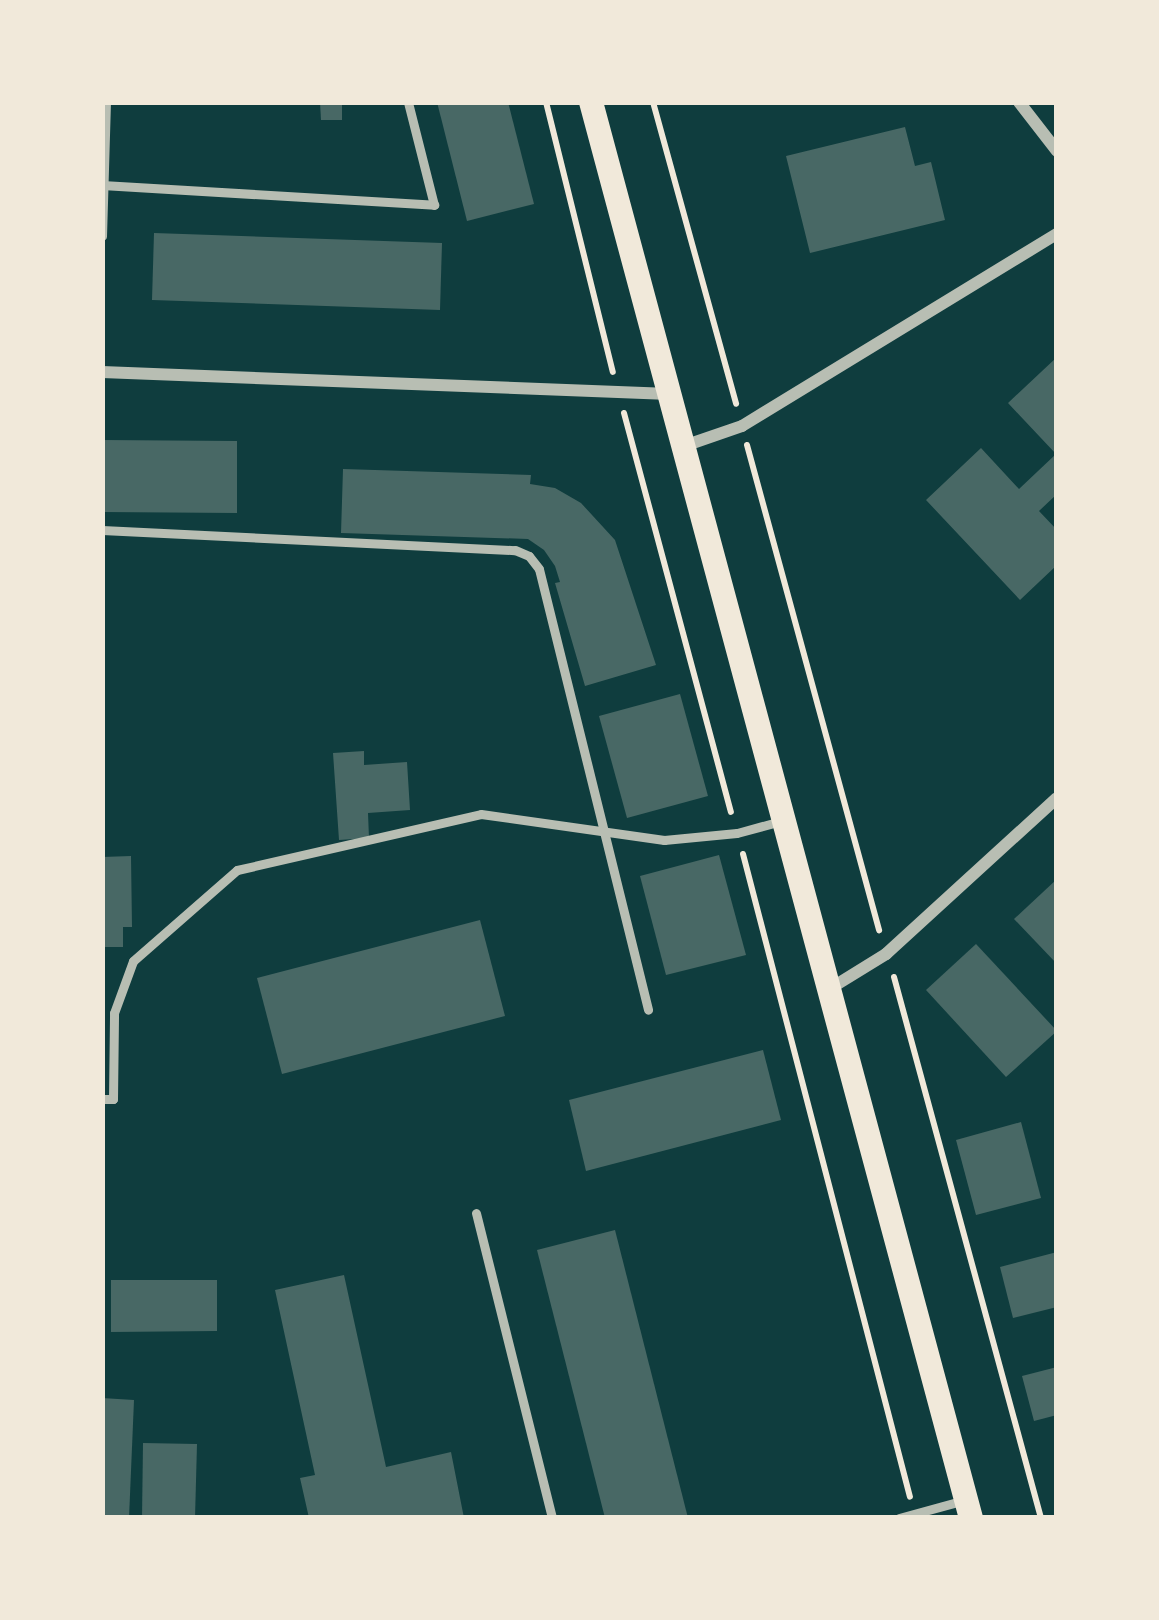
<!DOCTYPE html>
<html>
<head>
<meta charset="utf-8">
<style>
	body { margin:0 }
	#map { position:relative; width:1159px; height:1620px; overflow:hidden; background:#0f3d3e; font-family:Arial,sans-serif }
	div>[style] { position:absolute }
	.building>* { inset:0; background:#486865 }
	.path>* { height:6px; margin:-3px; padding:0 3px; transform-origin:3px; border-radius:3px; background:#f1e9da }
	.service>* { height:9px; margin:-4.5px; padding:0 4.5px; transform-origin:4.5px; border-radius:4.5px; background:#b8beb3 }
	.minor>* { height:12px; margin:-6px; padding:0 6px; transform-origin:6px; border-radius:6px; background:#b8beb3 }
	.secondary>* { height:24px; margin:-12px; padding:0 12px; transform-origin:12px; border-radius:12px; background:#f1e9da }
	span { translate:-50% -50%; white-space:nowrap; text-align:center; line-height:1.15; -webkit-text-stroke:12px #f1e9da; paint-order:stroke }
	.frame { position:absolute; inset:0; border:105px solid #f1e9da; pointer-events:none }
</style>
</head>
<body>
<div id="map">
	<div class="building">
		<i style="clip-path:polygon(320px 102px,342px 102px,342px 120px,321px 120px)"></i>
		<i style="clip-path:polygon(437px 102px,508px 102px,534px 204px,467px 221px)"></i>
		<i style="clip-path:polygon(905px 127px,915px 166px,931px 162px,945px 220px,810px 253px,786px 156px)"></i>
		<i style="clip-path:polygon(154px 233px,442px 243px,440px 310px,152px 300px)"></i>
		<i style="clip-path:polygon(1057px 357px,1057px 494px,1039px 511px,1057px 530px,1057px 565px,1020px 600px,926px 500px,981px 448px,1019px 489px,1056px 454px,1008px 403px)"></i>
		<i style="clip-path:polygon(102px 440px,237px 441px,237px 513px,102px 512px)"></i>
		<i style="clip-path:polygon(343px 469px,531px 475px,530px 484px,555px 488px,581px 503px,615px 540px,656px 665px,585px 686px,555px 583px,560px 582px,555px 566px,544px 550px,528px 539px,341px 533px)"></i>
		<i style="clip-path:polygon(680px 694px,708px 796px,627px 818px,599px 716px)"></i>
		<i style="clip-path:polygon(364px 751px,364px 765px,407px 762px,410px 810px,368px 813px,369px 838px,339px 840px,333px 753px)"></i>
		<i style="clip-path:polygon(719px 855px,746px 955px,666px 975px,640px 876px)"></i>
		<i style="clip-path:polygon(131px 856px,132px 927px,123px 927px,123px 947px,102px 947px,102px 857px)"></i>
		<i style="clip-path:polygon(1057px 879px,1057px 964px,1014px 919px)"></i>
		<i style="clip-path:polygon(480px 920px,505px 1016px,282px 1074px,257px 978px)"></i>
		<i style="clip-path:polygon(976px 944px,1057px 1031px,1006px 1077px,926px 990px)"></i>
		<i style="clip-path:polygon(763px 1050px,781px 1120px,586px 1171px,569px 1100px)"></i>
		<i style="clip-path:polygon(1021px 1122px,1041px 1198px,976px 1215px,956px 1140px)"></i>
		<i style="clip-path:polygon(615px 1230px,688px 1518px,605px 1518px,537px 1250px)"></i>
		<i style="clip-path:polygon(1057px 1252px,1057px 1307px,1013px 1318px,1000px 1267px)"></i>
		<i style="clip-path:polygon(344px 1275px,386px 1467px,451px 1452px,464px 1518px,309px 1518px,300px 1478px,315px 1475px,275px 1290px)"></i>
		<i style="clip-path:polygon(111px 1280px,217px 1280px,217px 1331px,111px 1332px)"></i>
		<i style="clip-path:polygon(1057px 1367px,1057px 1415px,1034px 1421px,1022px 1376px)"></i>
		<i style="clip-path:polygon(102px 1398px,134px 1400px,129px 1518px,102px 1518px)"></i>
		<i style="clip-path:polygon(143px 1443px,197px 1444px,195px 1518px,142px 1518px)"></i>
	</div>
	<div class="path">
		<i style="left:546px;top:102px;width:278px;rotate:76.1deg"></i>
		<i style="left:653px;top:102px;width:313px;rotate:74.6deg"></i>
		<i style="left:624px;top:413px;width:413px;rotate:75deg"></i>
		<i style="left:747px;top:445px;width:503px;rotate:74.77deg"></i>
		<i style="left:743px;top:854px;width:664px;rotate:75.44deg"></i>
		<i style="left:894px;top:977px;width:561px;rotate:74.8deg"></i>
	</div>
	<div class="service">
		<i style="left:102px;top:185px;width:333px;rotate:3.4deg"></i>
		<i style="left:434px;top:205px;width:106px;rotate:-104.2deg"></i>
		<i style="left:102px;top:236px;width:134px;rotate:-88.3deg"></i>
		<i style="left:102px;top:530px;width:413px;rotate:2.8deg"></i>
		<i style="left:515px;top:550px;width:15px;rotate:23deg"></i>
		<i style="left:529px;top:556px;width:16px;rotate:52deg"></i>
		<i style="left:539px;top:569px;width:454px;rotate:76.1deg"></i>
		<i style="left:102px;top:1099px;width:11px"></i>
		<i style="left:113px;top:1099px;width:86px;rotate:-89.3deg"></i>
		<i style="left:114px;top:1013px;width:55px;rotate:-69.9deg"></i>
		<i style="left:133px;top:961px;width:138px;rotate:-41.2deg"></i>
		<i style="left:237px;top:870px;width:250px;rotate:-12.9deg"></i>
		<i style="left:481px;top:814px;width:185px;rotate:8.1deg"></i>
		<i style="left:664px;top:840px;width:73px;rotate:-5.5deg"></i>
		<i style="left:737px;top:833px;width:46px;rotate:-15.3deg"></i>
		<i style="left:476px;top:1213px;width:314px;rotate:76deg"></i>
		<i style="left:899px;top:1518px;width:64px;rotate:-15.3deg"></i>
	</div>
	<div class="minor">
		<i style="left:1019px;top:102px;width:62px;rotate:52.2deg"></i>
		<i style="left:102px;top:372px;width:568px;rotate:2.22deg"></i>
		<i style="left:684px;top:446px;width:61px;rotate:-19deg"></i>
		<i style="left:742px;top:426px;width:369px;rotate:-31.4deg"></i>
		<i style="left:831px;top:988px;width:65px;rotate:-31.7deg"></i>
		<i style="left:886px;top:954px;width:231px;rotate:-42.4deg"></i>
	</div>
	<div class="secondary">
		<i style="left:591px;top:102px;width:1466px;rotate:74.98deg"></i>
	</div>
	<div class="frame"></div>
</div>
</body>
</html>
